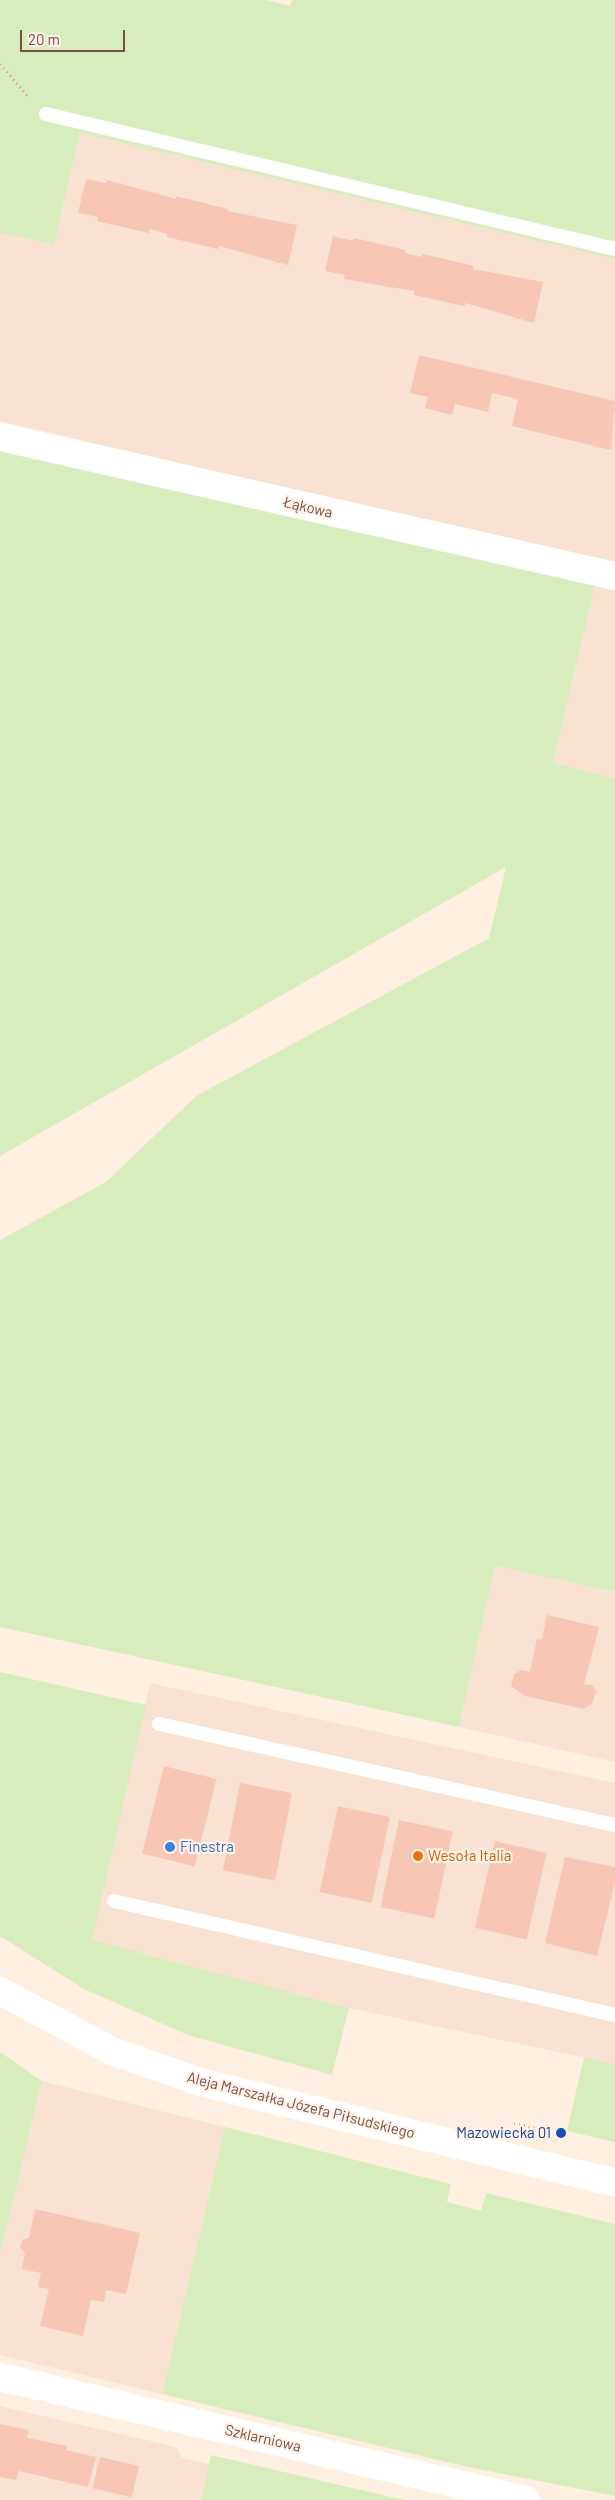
<!DOCTYPE html>
<meta charset="utf-8">
<style>
body{margin:0}
#map{position:relative;width:615px;height:2500px;overflow:hidden;background:#ffefe0;font-family:Barlow,sans-serif}
div>[style]{position:absolute}
.residential>*{inset:0;background:#f9e2d1}
.green>*{inset:0;background:#d8edbd}
.building>*{inset:0;background:#f7c6b5;transform-origin:0 0}
.path>*{height:3px;margin-top:-1.5px;transform-origin:0;background:repeating-linear-gradient(90deg,#dca998 0 1px,transparent 0 5px)}
.lane>*{height:14px;margin:-7px;padding:0 7px;transform-origin:7px;border-radius:7px;background:#fff}
.street>*{height:28px;margin:-14px;padding:0 14px;transform-origin:14px;border-radius:14px;background:#fff}
.secondary>*{height:28px;margin:-14px;padding:0 14px;transform-origin:14px;border-radius:14px;background:#fff}
.dots>*{width:14px;height:14px;translate:-50% -50%;box-sizing:border-box;border:2px solid #fff3e9;border-radius:50%}
span{translate:-50% -50%;white-space:nowrap;text-align:center;line-height:1.15;-webkit-text-stroke:4.5px #fff3e9;paint-order:stroke}
.street-label{font-size:15px;color:#785045}
.shop-label{font-size:15px;color:#366cbe}
.left{translate:0 -50%;text-align:left}
.food-label{font-size:15px;color:#c56008}
.transit-label{font-size:15px;color:#164399}
.right{translate:-100% -50%;text-align:right}
.scale{position:absolute;left:20px;top:30px;width:105px;height:22px;box-sizing:border-box;border:2px solid #785045;border-top:0;padding-left:6px;font-size:15px;line-height:18px;white-space:nowrap;color:#785045;-webkit-text-stroke:4px #fff3e9;paint-order:stroke}
</style>
<div id="map">
<div class="residential">
<i style="clip-path:polygon(80px 133px,615px 259px,615px 565px,0 421px,0 233px,54px 245px)"></i>
<i style="clip-path:polygon(596px 582px,615px 586px,615px 779px,553px 762px)"></i>
<i style="clip-path:polygon(495px 1566px,615px 1592px,615px 1762px,459px 1727px)"></i>
<i style="clip-path:polygon(150px 1683px,615px 1783px,615px 2064px,349px 2008px,91px 1940px)"></i>
<i style="clip-path:polygon(42px 2081px,225px 2127px,162px 2394px,0 2355px,0 2254px)"></i>
<i style="clip-path:polygon(0 2406px,176px 2447px,182px 2458px,209px 2464px,201px 2500px,0 2500px)"></i>
</div>
<div class="green">
<i style="clip-path:polygon(0 0,266px 0,290px 6px,292px 0,615px 0,615px 259px,80px 133px,54px 245px,0 233px)"></i>
<i style="clip-path:polygon(0 443px,596px 582px,553px 762px,615px 779px,615px 1592px,495px 1566px,459px 1727px,0 1627px,0 1240px,106px 1182px,196px 1096px,489px 938px,506px 867px,0 1156px)"></i>
<i style="clip-path:polygon(0 1672px,146px 1705px,92px 1940px,349px 2008px,332px 2075px,188px 2035px,84px 1989px,0 1936px)"></i>
<i style="clip-path:polygon(0 2052px,42px 2081px,0 2254px)"></i>
<i style="clip-path:polygon(584px 2057px,615px 2064px,615px 2142px,567px 2131px)"></i>
<i style="clip-path:polygon(225px 2127px,451px 2184px,447px 2202px,481px 2211px,486px 2193px,615px 2224px,615px 2496px,468px 2467px,162px 2394px)"></i>
<i style="clip-path:polygon(211px 2455px,391px 2497px,406px 2500px,201px 2500px)"></i>
</div>
<div class="building">
<i style="clip-path:polygon(86px 179px,106px 183px,107px 180px,176px 199px,176px 196px,228px 209px,227px 211px,297px 225px,288px 265px,219px 246px,218px 249px,167px 237px,167px 234px,150px 229px,149px 233px,97px 221px,98px 217px,78px 213px)"></i>
<i style="clip-path:polygon(333px 236px,353px 241px,354px 238px,405px 250px,405px 253px,422px 257px,423px 254px,474px 266px,473px 269px,543px 282px,534px 323px,465px 303px,464px 306px,414px 295px,414px 291px,344px 279px,345px 275px,325px 271px)"></i>
<i style="clip-path:polygon(419px 355px,615px 401px,611px 450px,512px 426px,518px 399px,492px 393px,488px 412px,455px 404px,452px 415px,425px 408px,428px 397px,410px 393px)"></i>
<i style="clip-path:polygon(547px 1615px,599px 1627px,584px 1684px,592px 1685px,596px 1692px,593px 1702px,584px 1709px,525px 1696px,511px 1686px,514px 1674px,521px 1670px,530px 1672px,537px 1639px,542px 1640px)"></i>
<i style="left:164px;top:1766px;width:54px;height:90px;rotate:14deg"></i>
<i style="left:240px;top:1783px;width:53px;height:89px;rotate:11deg"></i>
<i style="left:338px;top:1806px;width:53px;height:88px;rotate:12deg"></i>
<i style="left:399px;top:1820px;width:55px;height:89px;rotate:12deg"></i>
<i style="left:495px;top:1841px;width:53px;height:89px;rotate:13deg"></i>
<i style="clip-path:polygon(565px 1857px,615px 1867px,615px 1882px,597px 1956px,545px 1943px)"></i>
<i style="clip-path:polygon(35px 2209px,140px 2233px,126px 2294px,106px 2290px,104px 2302px,91px 2300px,83px 2336px,40px 2326px,49px 2289px,38px 2287px,41px 2273px,22px 2269px,25px 2253px,20px 2248px,22px 2240px,29px 2238px)"></i>
<i style="clip-path:polygon(0 2424px,29px 2430px,27px 2438px,67px 2446px,66px 2450px,96px 2457px,88px 2487px,19px 2471px,16px 2480px,0 2477px)"></i>
<i style="left:100px;top:2457px;width:40px;height:32px;rotate:13deg"></i>
</div>
<div class="path">
<i style="left:0;top:64px;width:44px;rotate:48.7deg"></i>
<i style="left:514px;top:2123px;width:26px;rotate:13deg"></i>
</div>
<div class="lane">
<i style="left:46px;top:114px;width:585px;rotate:13.35deg"></i>
<i style="left:159px;top:1724px;width:467px;rotate:12.5deg"></i>
<i style="left:114px;top:1901px;width:514px;rotate:12.82deg"></i>
</div>
<div class="street">
<i style="left:0;top:437px;width:631px;rotate:12.74deg"></i>
<i style="left:0;top:2377px;width:540px;rotate:13.16deg"></i>
</div>
<div class="secondary">
<i style="left:0;top:1991px;width:127px;rotate:28.2deg"></i>
<i style="left:112px;top:2051px;width:96px;rotate:19.4deg"></i>
<i style="left:203px;top:2083px;width:424px;rotate:13.6deg"></i>
</div>
<div class="dots">
<i style="left:170px;top:1847px;background:#3f7fe0"></i>
<i style="left:418px;top:1856px;background:#e8710a"></i>
<i style="left:561px;top:2133px;background:#1a4fb4"></i>
</div>
<div class="street-label">
<span style="left:308px;top:507px;rotate:13deg">Łąkowa</span>
<span style="left:301px;top:2105px;rotate:14deg">Aleja Marszałka Józefa Piłsudskiego</span>
<span style="left:263px;top:2438px;rotate:13deg">Szklarniowa</span>
</div>
<div class="shop-label">
<span class="left" style="left:180px;top:1847px">Finestra</span>
</div>
<div class="food-label">
<span class="left" style="left:428px;top:1856px">Wesoła Italia</span>
</div>
<div class="transit-label">
<span class="right" style="left:551px;top:2133px">Mazowiecka 01</span>
</div>
<div class="scale">20 m</div>
</div>
